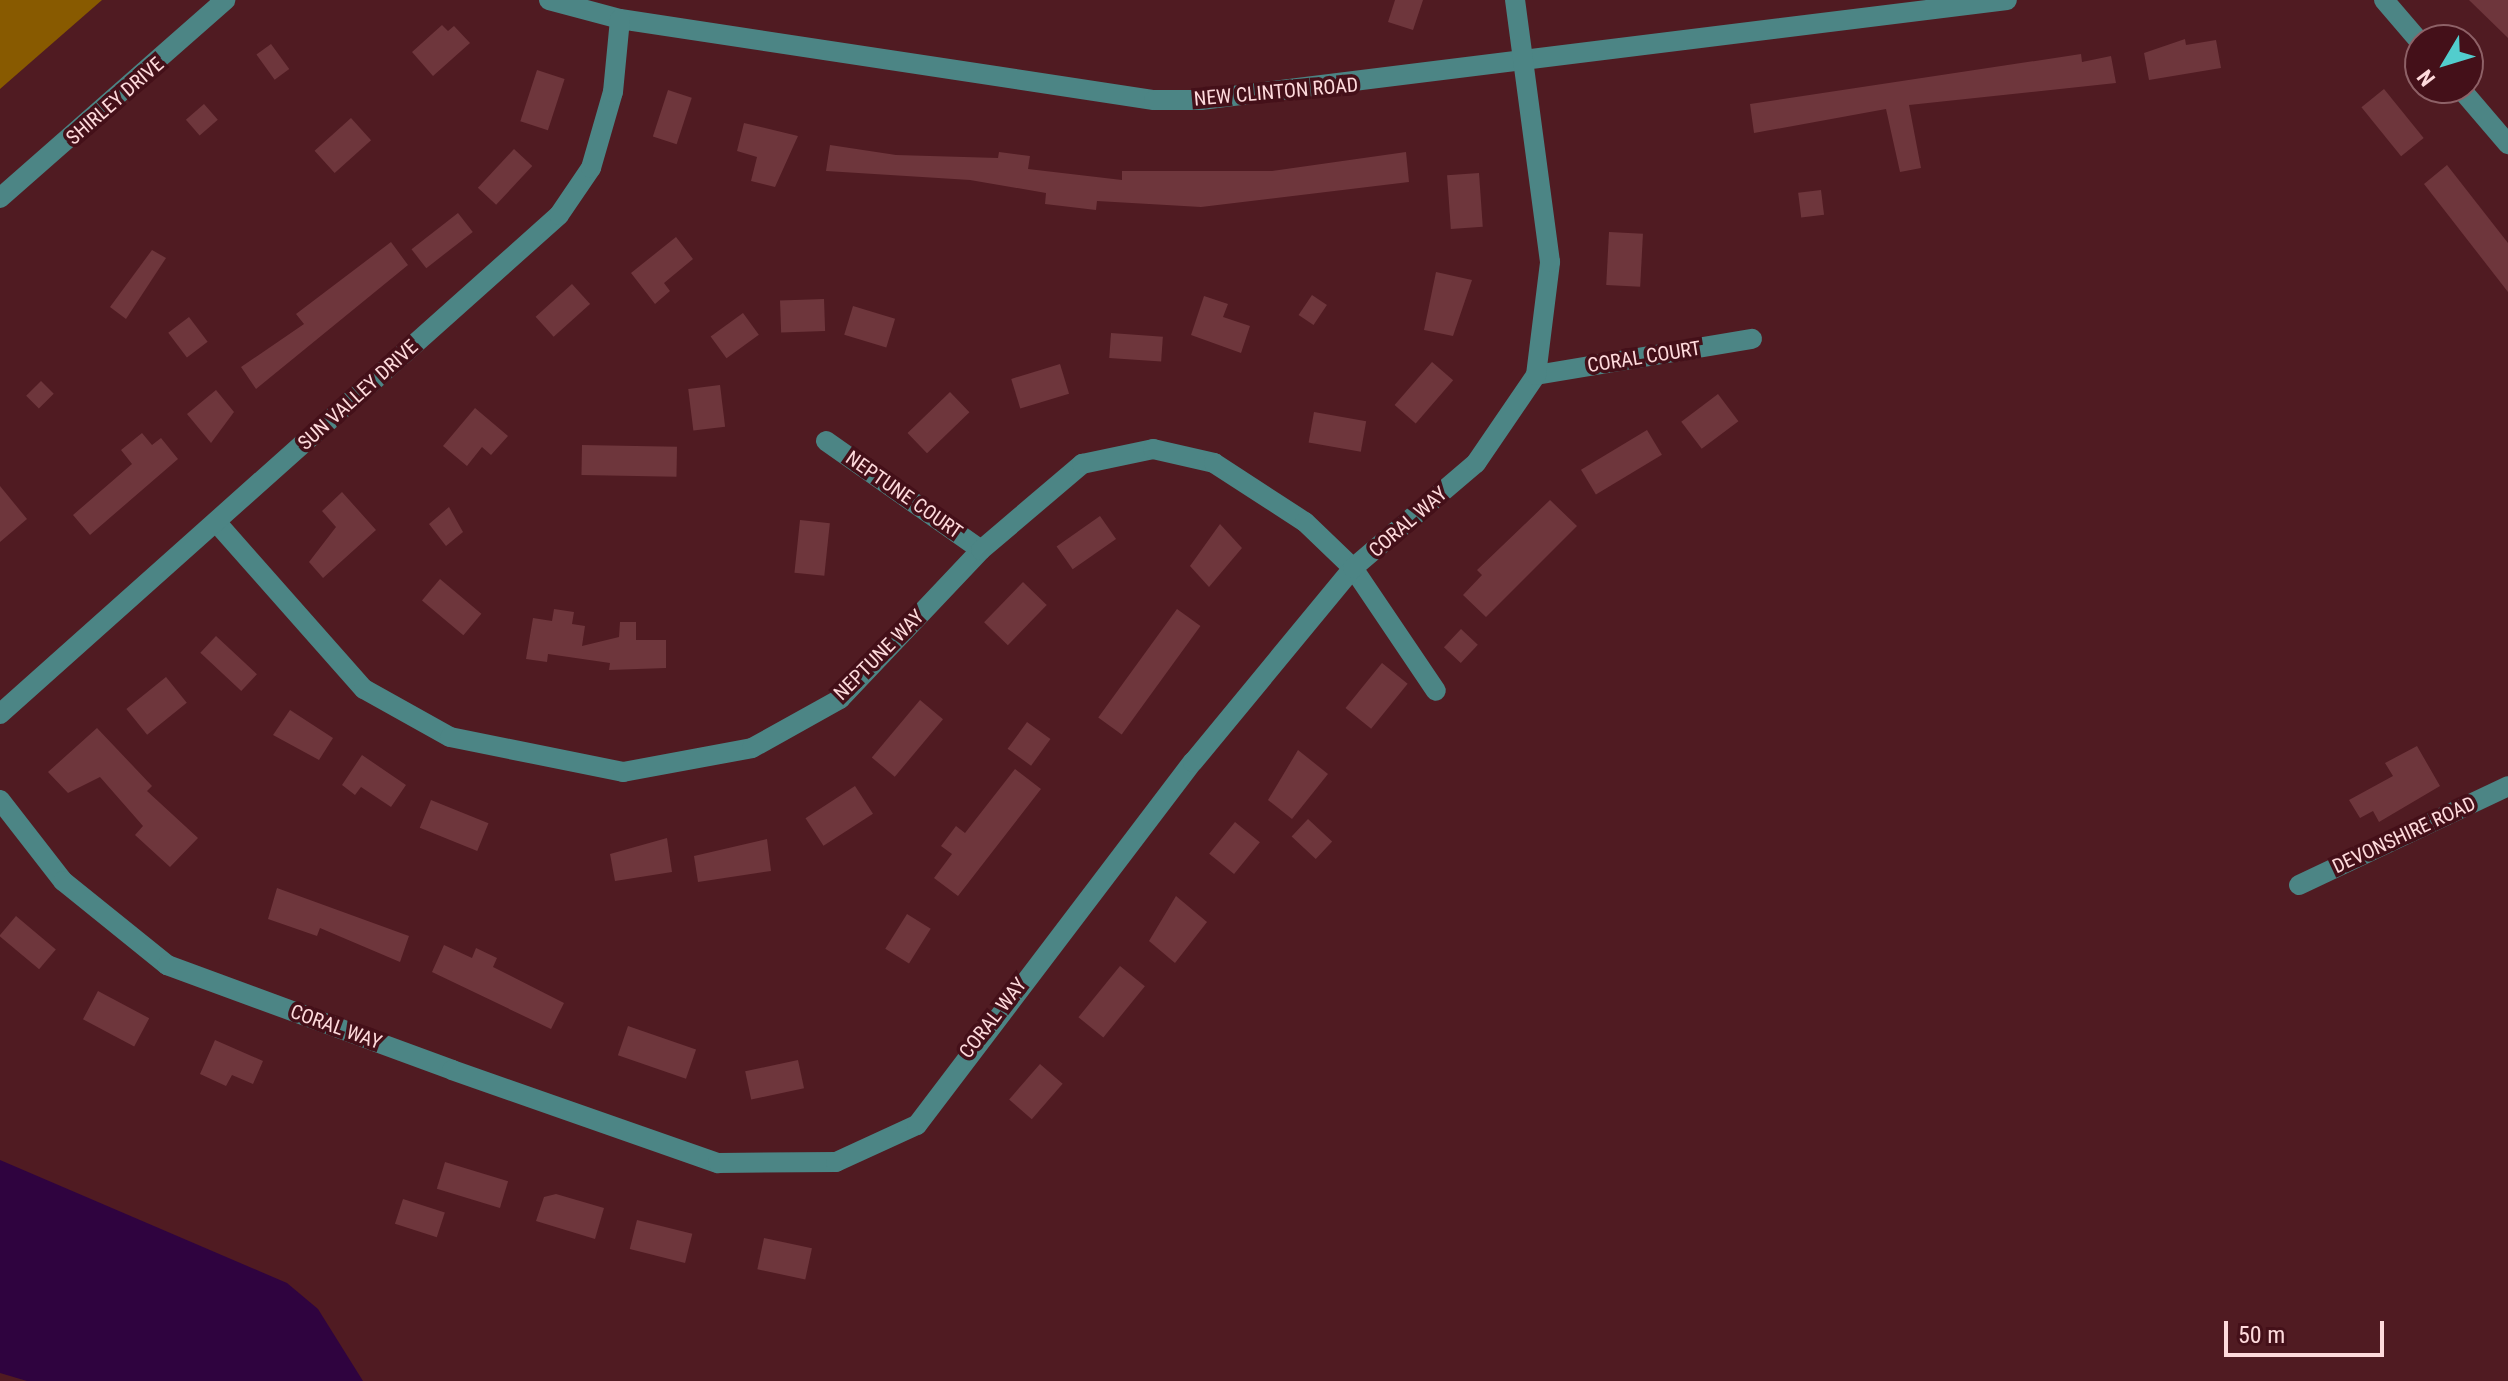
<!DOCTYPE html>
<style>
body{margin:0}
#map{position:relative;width:2508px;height:1381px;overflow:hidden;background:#501b22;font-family:"Roboto Condensed",sans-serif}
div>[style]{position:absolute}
.forest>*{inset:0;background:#885a00}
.water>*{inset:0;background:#2f033f}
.building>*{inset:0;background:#6e363c;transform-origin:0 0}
.minor>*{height:20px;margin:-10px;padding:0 10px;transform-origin:10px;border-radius:10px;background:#4c8585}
span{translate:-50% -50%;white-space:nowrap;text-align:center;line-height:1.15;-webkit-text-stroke:7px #441019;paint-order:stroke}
.street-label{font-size:20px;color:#fedadc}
.north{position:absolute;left:2404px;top:24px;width:80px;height:80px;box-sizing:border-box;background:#441019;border:2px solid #8e6167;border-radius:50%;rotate:232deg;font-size:22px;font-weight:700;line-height:32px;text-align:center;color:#fedadc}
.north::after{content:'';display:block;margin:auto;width:28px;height:36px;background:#52cdcd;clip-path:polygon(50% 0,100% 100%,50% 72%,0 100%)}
.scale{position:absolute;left:2224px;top:1321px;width:160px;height:36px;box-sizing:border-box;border:4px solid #fedadc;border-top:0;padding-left:10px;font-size:24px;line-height:28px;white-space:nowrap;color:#fedadc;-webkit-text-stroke:6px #441019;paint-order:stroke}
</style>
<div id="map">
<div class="forest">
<i style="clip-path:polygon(0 0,102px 0,0 89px)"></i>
</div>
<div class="water">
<i style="clip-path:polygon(0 1160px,287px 1283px,318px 1309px,363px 1381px,27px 1381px,0 1373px)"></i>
</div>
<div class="building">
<i style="clip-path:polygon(1395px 0,1423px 0,1413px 30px,1388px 22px)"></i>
<i style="clip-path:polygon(2469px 0,2508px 0,2508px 38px)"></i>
<i style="clip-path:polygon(442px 25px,448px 31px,454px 26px,470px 43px,433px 76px,412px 52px)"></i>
<i style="clip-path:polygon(2185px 39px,2186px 45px,2216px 40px,2221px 68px,2149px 80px,2144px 53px)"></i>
<i style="left:271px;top:44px;width:31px;height:18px;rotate:54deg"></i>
<i style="clip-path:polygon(2081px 54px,2082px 62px,2111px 56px,2116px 83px,1909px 105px,1921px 168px,1900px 172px,1886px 109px,1754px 133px,1750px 104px)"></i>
<i style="left:537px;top:70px;width:29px;height:54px;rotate:18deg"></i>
<i style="left:2384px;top:89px;width:63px;height:29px;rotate:51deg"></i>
<i style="left:668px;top:90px;width:25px;height:49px;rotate:18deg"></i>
<i style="left:204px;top:104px;width:21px;height:24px;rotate:49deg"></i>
<i style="left:351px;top:118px;width:30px;height:49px;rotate:48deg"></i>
<i style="clip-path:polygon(744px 123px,798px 136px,775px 187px,751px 181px,757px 157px,737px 151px)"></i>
<i style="clip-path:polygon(830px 145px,896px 155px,998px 158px,999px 152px,1030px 156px,1028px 169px,1122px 180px,1122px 171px,1272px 171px,1406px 152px,1409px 182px,1201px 207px,1097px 201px,1096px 210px,1045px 204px,1046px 193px,970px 180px,826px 171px)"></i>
<i style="left:514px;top:149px;width:25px;height:53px;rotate:43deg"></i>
<i style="clip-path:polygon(2447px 165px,2508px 243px,2508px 292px,2424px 184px)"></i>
<i style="left:1479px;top:173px;width:54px;height:32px;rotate:86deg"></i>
<i style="left:1821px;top:190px;width:25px;height:23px;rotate:83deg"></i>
<i style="left:458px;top:213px;width:24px;height:59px;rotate:52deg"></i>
<i style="left:1609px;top:232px;width:34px;height:53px;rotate:3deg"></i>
<i style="clip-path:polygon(676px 237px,693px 259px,664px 283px,670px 291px,655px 304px,631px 273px)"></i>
<i style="clip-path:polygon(391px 242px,408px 265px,256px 389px,241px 367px,304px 324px,296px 314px)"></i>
<i style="clip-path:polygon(152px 250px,166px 258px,126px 319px,110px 307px)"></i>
<i style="clip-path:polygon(1436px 272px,1472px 280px,1453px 336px,1424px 330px)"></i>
<i style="left:572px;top:284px;width:27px;height:49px;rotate:48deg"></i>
<i style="left:1312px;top:295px;width:18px;height:24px;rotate:34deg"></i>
<i style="clip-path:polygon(1204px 296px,1228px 304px,1223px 317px,1250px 326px,1241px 353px,1191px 335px)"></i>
<i style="left:824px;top:299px;width:32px;height:44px;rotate:88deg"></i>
<i style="left:853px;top:306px;width:44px;height:30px;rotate:17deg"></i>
<i style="left:743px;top:313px;width:27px;height:40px;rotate:54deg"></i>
<i style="left:189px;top:317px;width:31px;height:26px;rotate:53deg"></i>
<i style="left:1111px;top:333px;width:52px;height:25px;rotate:4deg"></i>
<i style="left:1432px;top:362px;width:28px;height:57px;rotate:41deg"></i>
<i style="left:1060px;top:364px;width:31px;height:51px;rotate:73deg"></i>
<i style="left:41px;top:381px;width:18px;height:21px;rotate:45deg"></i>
<i style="left:720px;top:385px;width:42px;height:32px;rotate:83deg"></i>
<i style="clip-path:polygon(216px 390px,234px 412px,211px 443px,187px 414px)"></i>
<i style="left:950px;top:392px;width:28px;height:59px;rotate:46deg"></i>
<i style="left:1718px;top:394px;width:34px;height:46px;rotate:53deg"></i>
<i style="clip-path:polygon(475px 408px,508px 436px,491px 455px,482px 447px,467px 466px,443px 446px)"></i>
<i style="left:1314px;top:412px;width:53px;height:31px;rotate:10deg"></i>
<i style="left:1647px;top:430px;width:29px;height:77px;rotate:59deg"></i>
<i style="clip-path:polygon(142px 433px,152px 445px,161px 438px,178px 459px,90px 535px,73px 515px,132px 464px,121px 450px)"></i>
<i style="left:582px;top:445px;width:95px;height:30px;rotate:1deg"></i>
<i style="clip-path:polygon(0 486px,27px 519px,0 542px)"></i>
<i style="clip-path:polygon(342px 492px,376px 530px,323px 578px,309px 562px,336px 527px,322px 511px)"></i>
<i style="clip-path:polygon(1550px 500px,1577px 526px,1486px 617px,1463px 595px,1482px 575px,1477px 570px)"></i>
<i style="clip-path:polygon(449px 507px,463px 532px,446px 546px,429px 524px)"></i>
<i style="left:1100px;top:516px;width:28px;height:53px;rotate:55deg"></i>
<i style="left:800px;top:520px;width:30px;height:53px;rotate:6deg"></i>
<i style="clip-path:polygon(1220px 524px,1242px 548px,1209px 587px,1190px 566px)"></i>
<i style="left:440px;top:579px;width:54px;height:28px;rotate:40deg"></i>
<i style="left:1023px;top:582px;width:33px;height:56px;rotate:44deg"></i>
<i style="clip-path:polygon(554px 609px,574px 612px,572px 624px,585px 626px,582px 646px,619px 637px,620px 622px,636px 622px,636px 640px,666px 640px,666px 668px,609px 670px,610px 663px,548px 654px,547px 662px,526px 659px,533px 618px,552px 621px)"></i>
<i style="left:1177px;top:609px;width:29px;height:134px;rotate:36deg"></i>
<i style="left:1461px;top:629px;width:23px;height:25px;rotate:43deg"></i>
<i style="left:216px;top:636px;width:56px;height:23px;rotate:43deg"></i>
<i style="left:1382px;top:663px;width:33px;height:58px;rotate:39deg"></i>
<i style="left:166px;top:677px;width:33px;height:51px;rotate:51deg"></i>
<i style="left:920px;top:700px;width:30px;height:75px;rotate:40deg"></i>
<i style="clip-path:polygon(290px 710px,333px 738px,319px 760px,273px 735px)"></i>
<i style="left:1027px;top:722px;width:29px;height:33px;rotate:36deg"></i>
<i style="clip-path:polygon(97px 728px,152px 786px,147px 791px,198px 838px,170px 867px,135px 835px,143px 826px,100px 777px,68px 793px,48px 772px)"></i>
<i style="clip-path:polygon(2417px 746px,2440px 786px,2379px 822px,2373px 811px,2360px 818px,2349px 800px,2393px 776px,2385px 763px)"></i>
<i style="clip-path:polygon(1298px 750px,1328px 774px,1292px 819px,1268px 800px)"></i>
<i style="clip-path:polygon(362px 755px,406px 785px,391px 807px,361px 787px,355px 795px,342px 785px)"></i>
<i style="clip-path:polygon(1015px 769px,1041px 789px,958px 896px,934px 878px,952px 854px,941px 846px,956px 826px,965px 833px)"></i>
<i style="left:855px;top:786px;width:33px;height:59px;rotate:57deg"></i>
<i style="left:431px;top:800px;width:62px;height:30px;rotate:22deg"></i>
<i style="left:1308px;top:819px;width:33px;height:24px;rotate:43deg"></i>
<i style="left:1235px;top:822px;width:32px;height:41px;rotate:39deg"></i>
<i style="clip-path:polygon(667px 838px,672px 872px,615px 881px,610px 854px)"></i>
<i style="clip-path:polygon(767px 839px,771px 871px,698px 882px,694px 856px)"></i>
<i style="clip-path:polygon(277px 888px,409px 936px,400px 962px,320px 928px,317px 936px,268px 919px)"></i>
<i style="clip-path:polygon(1176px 896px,1207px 922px,1175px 963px,1149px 941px)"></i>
<i style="left:907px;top:914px;width:28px;height:41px;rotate:32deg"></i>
<i style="left:16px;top:916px;width:52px;height:26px;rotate:40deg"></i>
<i style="clip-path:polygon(444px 945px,472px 958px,476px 948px,497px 958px,493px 967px,564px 1003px,551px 1029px,432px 972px)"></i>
<i style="left:1120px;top:966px;width:32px;height:66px;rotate:39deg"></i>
<i style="left:98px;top:991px;width:58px;height:32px;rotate:28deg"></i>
<i style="left:628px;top:1026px;width:72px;height:31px;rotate:19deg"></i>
<i style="clip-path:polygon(215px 1040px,263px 1061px,253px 1084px,232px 1075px,226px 1086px,200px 1074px)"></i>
<i style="left:798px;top:1060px;width:29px;height:54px;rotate:78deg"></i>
<i style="left:1040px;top:1064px;width:30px;height:47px;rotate:41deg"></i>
<i style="left:445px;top:1162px;width:66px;height:28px;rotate:17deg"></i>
<i style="clip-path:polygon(556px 1194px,604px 1208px,595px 1239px,536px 1221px,544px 1197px)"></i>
<i style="left:403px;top:1199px;width:44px;height:26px;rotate:18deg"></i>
<i style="left:637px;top:1220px;width:57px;height:30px;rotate:14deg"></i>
<i style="left:764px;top:1238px;width:49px;height:32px;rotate:12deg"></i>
</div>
<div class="minor">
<i style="left:549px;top:0;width:73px;rotate:15deg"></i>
<i style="left:620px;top:19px;width:540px;rotate:8.63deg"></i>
<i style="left:1154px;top:100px;width:47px"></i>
<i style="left:1201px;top:100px;width:812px;rotate:-7.07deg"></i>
<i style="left:2384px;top:0;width:55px;rotate:49.4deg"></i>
<i style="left:2460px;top:88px;width:74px;rotate:49.4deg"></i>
<i style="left:0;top:198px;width:300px;rotate:-41.3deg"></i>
<i style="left:1536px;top:375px;width:219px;rotate:-9.5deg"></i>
<i style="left:826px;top:441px;width:189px;rotate:35.1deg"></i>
<i style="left:217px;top:523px;width:222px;rotate:48.5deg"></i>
<i style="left:364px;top:689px;width:98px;rotate:29.2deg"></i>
<i style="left:450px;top:737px;width:177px;rotate:11.4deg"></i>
<i style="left:623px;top:772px;width:131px;rotate:-10.5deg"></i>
<i style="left:752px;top:748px;width:101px;rotate:-29.1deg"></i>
<i style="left:840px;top:699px;width:205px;rotate:-46.6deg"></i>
<i style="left:981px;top:550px;width:133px;rotate:-40.4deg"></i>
<i style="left:1082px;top:464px;width:73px;rotate:-11.9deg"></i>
<i style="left:1153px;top:449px;width:63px;rotate:12.9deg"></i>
<i style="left:1214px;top:463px;width:108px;rotate:33deg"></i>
<i style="left:1305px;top:522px;width:66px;rotate:43.8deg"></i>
<i style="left:1353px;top:568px;width:148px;rotate:56deg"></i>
<i style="left:0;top:714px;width:749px;rotate:-41.75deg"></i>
<i style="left:559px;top:215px;width:57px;rotate:-55.8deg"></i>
<i style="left:591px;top:168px;width:79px;rotate:-73.9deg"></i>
<i style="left:613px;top:92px;width:73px;rotate:-84.5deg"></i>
<i style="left:0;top:800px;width:103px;rotate:52.1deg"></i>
<i style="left:63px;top:881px;width:134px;rotate:38.9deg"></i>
<i style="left:167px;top:965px;width:304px;rotate:20.2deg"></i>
<i style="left:452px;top:1070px;width:282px;rotate:19.3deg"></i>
<i style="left:718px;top:1163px;width:118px;rotate:-0.5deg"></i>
<i style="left:836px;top:1162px;width:89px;rotate:-24.6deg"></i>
<i style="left:917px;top:1125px;width:456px;rotate:-52.8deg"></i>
<i style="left:1193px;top:762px;width:251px;rotate:-50.5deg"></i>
<i style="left:1353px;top:568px;width:162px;rotate:-40.5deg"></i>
<i style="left:1476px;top:463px;width:107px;rotate:-55.7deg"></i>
<i style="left:1536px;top:375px;width:114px;rotate:-82.9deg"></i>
<i style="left:1550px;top:262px;width:264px;rotate:-97.6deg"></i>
<i style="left:2299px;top:885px;width:231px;rotate:-25.3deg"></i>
</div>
<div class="street-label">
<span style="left:1276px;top:92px;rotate:-5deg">NEW CLINTON ROAD</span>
<span style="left:115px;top:101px;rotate:-41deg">SHIRLEY DRIVE</span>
<span style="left:1644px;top:357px;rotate:-9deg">CORAL COURT</span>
<span style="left:358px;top:395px;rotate:-42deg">SUN VALLEY DRIVE</span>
<span style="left:904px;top:495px;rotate:35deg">NEPTUNE COURT</span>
<span style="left:1408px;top:522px;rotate:-41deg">CORAL WAY</span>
<span style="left:879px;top:655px;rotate:-45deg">NEPTUNE WAY</span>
<span style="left:2404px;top:835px;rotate:-25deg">DEVONSHIRE ROAD</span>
<span style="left:993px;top:1018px;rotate:-52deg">CORAL WAY</span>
<span style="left:336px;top:1027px;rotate:20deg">CORAL WAY</span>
</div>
<div class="north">N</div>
<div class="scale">50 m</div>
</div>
